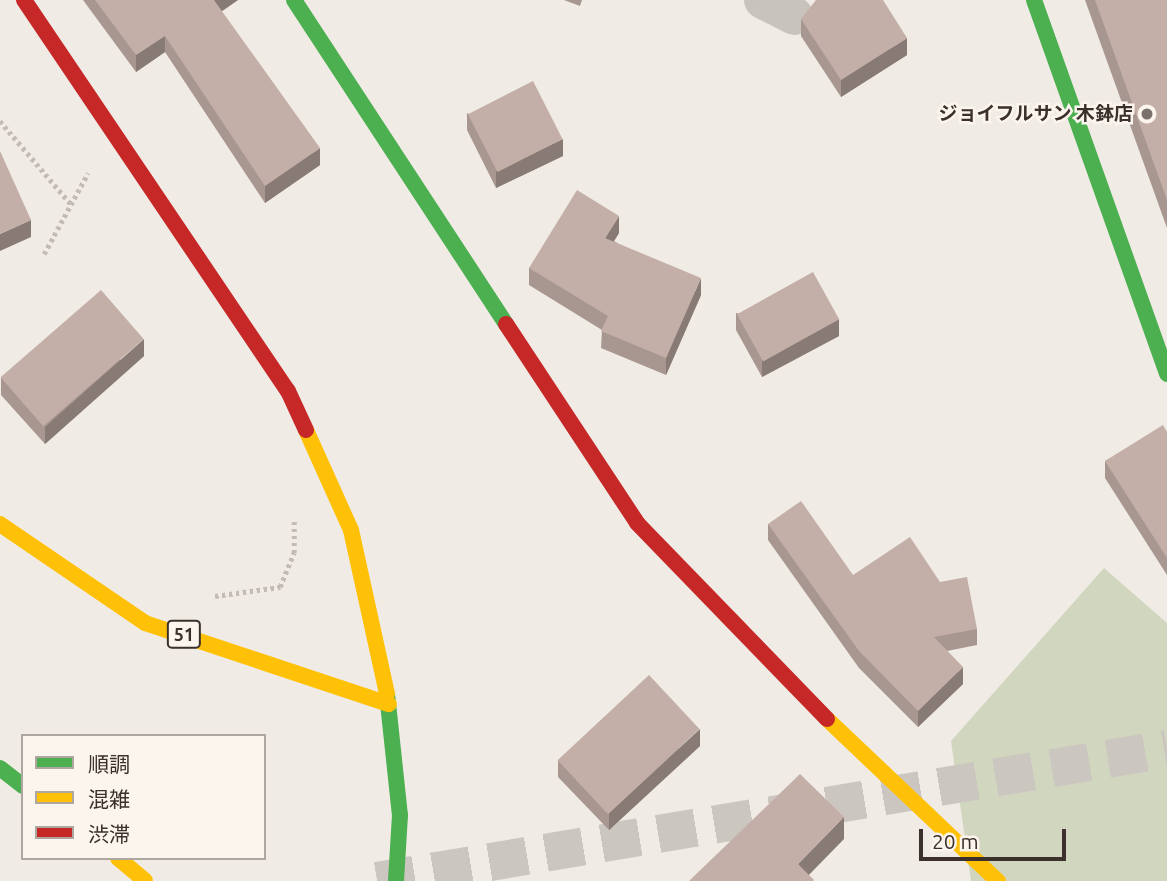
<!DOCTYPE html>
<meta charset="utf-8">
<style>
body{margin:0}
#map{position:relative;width:1167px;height:881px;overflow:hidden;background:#f0ebe5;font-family:Ubuntu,"Noto Sans JP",sans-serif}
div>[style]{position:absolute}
.green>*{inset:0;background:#d1d6bf}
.secondary-tunnel>*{height:38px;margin-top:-19px;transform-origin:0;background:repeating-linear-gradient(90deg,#ccc6c0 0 38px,transparent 0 57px)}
.path>*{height:4.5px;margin-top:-2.25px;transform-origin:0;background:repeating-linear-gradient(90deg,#c2bbb6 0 3.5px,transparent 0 7px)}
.street>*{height:38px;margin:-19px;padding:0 19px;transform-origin:19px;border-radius:19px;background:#c9c3be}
.fast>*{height:16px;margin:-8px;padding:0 8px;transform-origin:8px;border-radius:8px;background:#4caf50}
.slow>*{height:16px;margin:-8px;padding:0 8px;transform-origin:8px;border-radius:8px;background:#ffc107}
.jam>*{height:16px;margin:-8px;padding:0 8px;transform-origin:8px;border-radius:8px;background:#c62828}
.wall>*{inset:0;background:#a89690}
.shaded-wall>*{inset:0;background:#887a75}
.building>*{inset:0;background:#c3afa7;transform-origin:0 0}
.dots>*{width:19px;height:19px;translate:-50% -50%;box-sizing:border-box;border:4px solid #fbf5ee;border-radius:50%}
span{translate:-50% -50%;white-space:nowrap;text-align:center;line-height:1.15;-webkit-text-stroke:5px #fbf5ee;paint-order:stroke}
.shield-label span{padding:2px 5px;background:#fbf5ee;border:2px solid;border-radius:5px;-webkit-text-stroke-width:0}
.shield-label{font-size:18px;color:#3b302b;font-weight:700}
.poi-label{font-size:19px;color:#3b302b;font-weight:700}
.right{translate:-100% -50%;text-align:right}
.legend{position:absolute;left:21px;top:734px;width:245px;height:126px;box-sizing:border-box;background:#fbf5ee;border:2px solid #aea6a0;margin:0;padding:9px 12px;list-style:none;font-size:21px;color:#3b302b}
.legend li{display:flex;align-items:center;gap:14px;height:35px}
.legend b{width:35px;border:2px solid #aea6a0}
.scale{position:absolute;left:919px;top:829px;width:147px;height:32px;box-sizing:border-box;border:4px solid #3b302b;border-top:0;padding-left:9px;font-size:21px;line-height:24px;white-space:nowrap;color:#3b302b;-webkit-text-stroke:5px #fbf5ee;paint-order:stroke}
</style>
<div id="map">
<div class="green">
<i style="clip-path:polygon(1104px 568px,1167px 623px,1167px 881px,971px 881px,951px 741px)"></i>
</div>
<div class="secondary-tunnel">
<i style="left:377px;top:881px;width:801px;rotate:-9.49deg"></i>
</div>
<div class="path">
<i style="left:0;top:121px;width:109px;rotate:49.5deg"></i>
<i style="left:44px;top:254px;width:92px;rotate:-61.5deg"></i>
<i style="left:215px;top:596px;width:66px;rotate:-7.9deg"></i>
<i style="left:280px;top:587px;width:37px;rotate:-68deg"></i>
<i style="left:294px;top:553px;width:33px;rotate:-90deg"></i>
</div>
<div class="street">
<i style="left:763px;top:0;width:35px;rotate:27deg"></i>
</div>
<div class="fast">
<i style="left:294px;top:0;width:387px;rotate:56.8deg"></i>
<i style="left:1034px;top:0;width:397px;rotate:70.4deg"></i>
<i style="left:387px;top:694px;width:122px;rotate:83.9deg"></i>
<i style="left:400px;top:815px;width:66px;rotate:93.5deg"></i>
<i style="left:0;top:768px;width:29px;rotate:38deg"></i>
</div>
<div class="slow">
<i style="left:306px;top:430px;width:110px;rotate:65.8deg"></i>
<i style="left:351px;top:530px;width:168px;rotate:77.6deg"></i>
<i style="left:0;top:524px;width:176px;rotate:34.3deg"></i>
<i style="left:145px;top:623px;width:257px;rotate:18.4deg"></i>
<i style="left:827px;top:719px;width:236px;rotate:43.5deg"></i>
<i style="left:118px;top:858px;width:35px;rotate:40deg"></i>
</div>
<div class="jam">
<i style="left:24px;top:0;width:472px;rotate:56deg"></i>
<i style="left:288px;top:391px;width:43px;rotate:65.2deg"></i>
<i style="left:506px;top:324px;width:238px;rotate:56.6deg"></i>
<i style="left:637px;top:523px;width:273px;rotate:45.9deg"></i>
</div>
<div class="wall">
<i style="clip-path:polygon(83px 0,238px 0,221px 12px,320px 165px,265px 203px,165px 52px,136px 72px)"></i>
<i style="clip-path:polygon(564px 0,582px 0,580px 6px)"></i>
<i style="clip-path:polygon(1085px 0,1167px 0,1167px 228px)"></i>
<i style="clip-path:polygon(801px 19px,907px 55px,841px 97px,801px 36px)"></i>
<i style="clip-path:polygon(467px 113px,563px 156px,496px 188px,467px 130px)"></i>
<i style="clip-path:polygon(619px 233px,614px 241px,701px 295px,666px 375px,601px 348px,602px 330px,529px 285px,529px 268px)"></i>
<i style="clip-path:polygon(736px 313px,839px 336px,762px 377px,736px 330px)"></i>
<i style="clip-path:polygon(144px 356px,45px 444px,1px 395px,1px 378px)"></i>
<i style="clip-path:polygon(1167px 432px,1167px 575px,1105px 478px,1105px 461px)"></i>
<i style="clip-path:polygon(768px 524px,853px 575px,940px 582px,977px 629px,977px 645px,947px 651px,963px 684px,918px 727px,859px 668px,768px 540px)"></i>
<i style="clip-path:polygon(700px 746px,609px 830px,558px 777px,558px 760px)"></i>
</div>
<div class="shaded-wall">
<i style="clip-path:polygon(214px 0,238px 0,213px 17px)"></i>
<i style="clip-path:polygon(165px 36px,165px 52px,136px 72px,136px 55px)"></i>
<i style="clip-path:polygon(907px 38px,907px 55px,841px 97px,841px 80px)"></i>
<i style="clip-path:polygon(563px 139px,563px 156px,496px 188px,496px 171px)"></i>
<i style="clip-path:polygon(320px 148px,320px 165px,265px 203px,265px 186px)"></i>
<i style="clip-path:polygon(619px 216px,619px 233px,605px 255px,605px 238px)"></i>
<i style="clip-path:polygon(31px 220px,31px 237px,0 251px,0 234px)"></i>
<i style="clip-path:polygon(701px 278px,701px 295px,666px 375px,666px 358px)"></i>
<i style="clip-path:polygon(839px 319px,839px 336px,762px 377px,762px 360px)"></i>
<i style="clip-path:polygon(144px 339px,144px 356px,45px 444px,45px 427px)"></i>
<i style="clip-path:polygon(963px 667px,963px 684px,918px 727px,918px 711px)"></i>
<i style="clip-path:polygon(700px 729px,700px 746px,609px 830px,609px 813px)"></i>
<i style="clip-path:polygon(844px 817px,844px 839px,803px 881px,798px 864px)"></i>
</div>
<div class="building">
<i style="clip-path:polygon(95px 0,214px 0,320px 148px,265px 186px,165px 36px,136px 55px)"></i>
<i style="clip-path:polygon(816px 0,883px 0,907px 38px,841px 80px,801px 19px)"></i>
<i style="clip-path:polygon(1095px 0,1167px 0,1167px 200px)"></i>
<i style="left:533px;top:81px;width:65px;height:73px;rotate:63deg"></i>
<i style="clip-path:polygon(0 151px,31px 220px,0 234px)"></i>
<i style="clip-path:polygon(577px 190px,619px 216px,605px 238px,701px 278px,666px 358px,601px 331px,608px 316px,529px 268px)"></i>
<i style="left:813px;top:272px;width:54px;height:87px;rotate:61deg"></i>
<i style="left:101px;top:290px;width:65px;height:133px;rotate:49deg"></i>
<i style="clip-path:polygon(1163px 425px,1167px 432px,1167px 558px,1105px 461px)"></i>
<i style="clip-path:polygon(801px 501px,853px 575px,910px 537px,940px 582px,967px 577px,977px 629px,934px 637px,963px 667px,918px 711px,859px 651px,768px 524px)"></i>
<i style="left:649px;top:675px;width:74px;height:125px;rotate:47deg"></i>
<i style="clip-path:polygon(800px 774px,844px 817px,798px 864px,814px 880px,813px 881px,689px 881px)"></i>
</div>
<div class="dots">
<i style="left:1147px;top:114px;background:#7a716c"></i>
</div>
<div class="shield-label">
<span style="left:184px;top:634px">51</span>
</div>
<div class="poi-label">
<span class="right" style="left:1133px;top:114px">ジョイフルサン 木鉢店</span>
</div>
<ul class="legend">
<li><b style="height:9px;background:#4caf50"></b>順調</li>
<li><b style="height:9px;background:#ffc107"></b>混雑</li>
<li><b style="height:9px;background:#c62828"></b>渋滞</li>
</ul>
<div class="scale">20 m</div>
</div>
